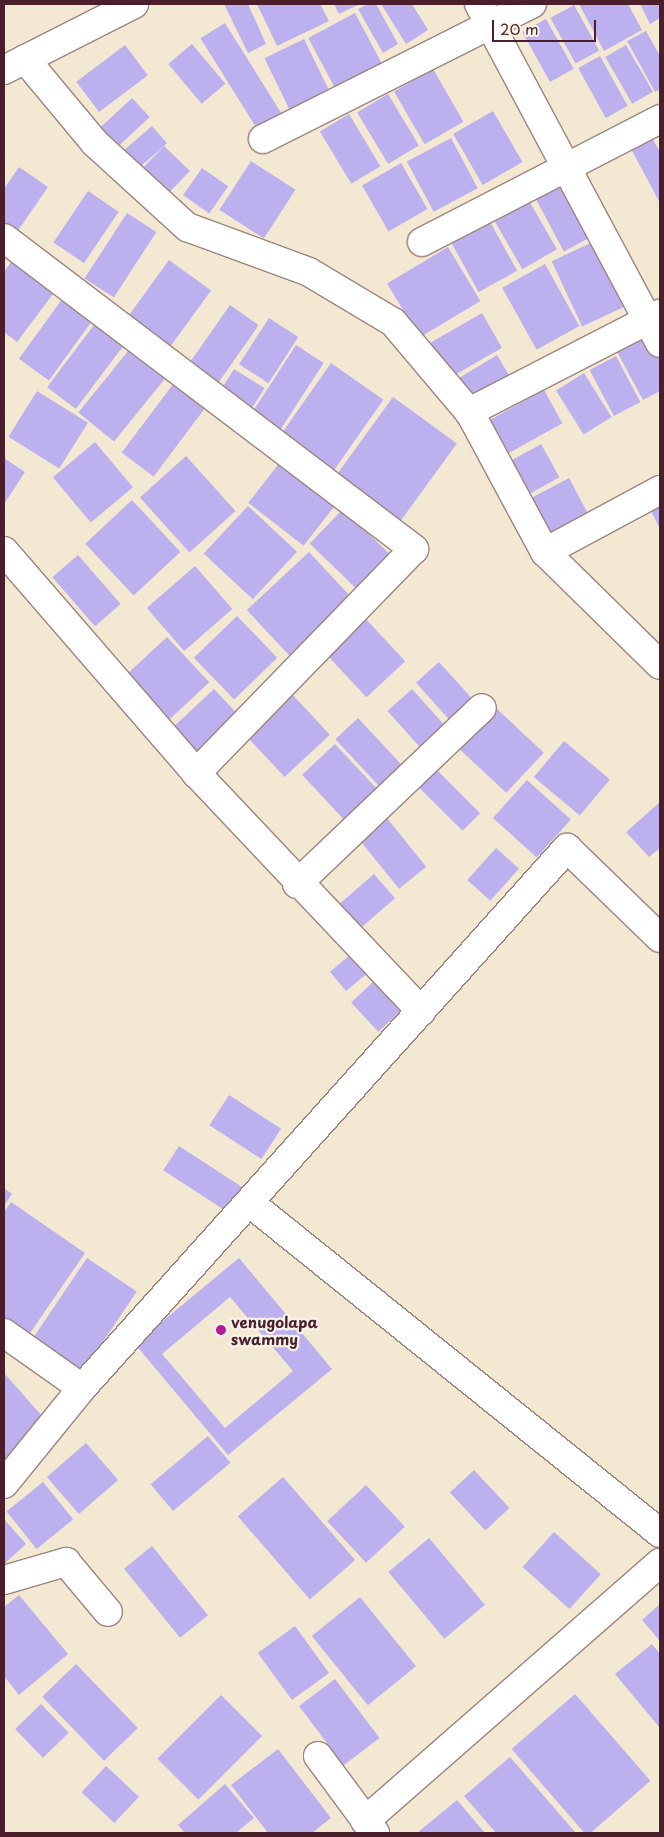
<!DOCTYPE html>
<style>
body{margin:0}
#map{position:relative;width:664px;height:1837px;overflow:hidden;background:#f3e9d3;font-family:"Playpen Sans",sans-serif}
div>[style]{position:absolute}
.building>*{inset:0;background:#bcb1ee;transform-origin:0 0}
.roads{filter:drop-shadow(1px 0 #9e847f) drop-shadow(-1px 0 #9e847f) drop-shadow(0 1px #9e847f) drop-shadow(0 -1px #9e847f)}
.minor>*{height:28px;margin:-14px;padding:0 14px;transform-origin:14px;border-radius:14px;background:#fff}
.secondary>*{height:28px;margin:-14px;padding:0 14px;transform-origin:14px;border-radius:14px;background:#fff}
.dots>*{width:14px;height:14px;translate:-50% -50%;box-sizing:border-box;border:2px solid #f7f3e8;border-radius:50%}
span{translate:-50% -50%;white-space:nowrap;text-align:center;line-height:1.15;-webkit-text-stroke:4.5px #f7f3e8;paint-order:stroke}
.poi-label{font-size:15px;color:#4a1f2b;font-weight:700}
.left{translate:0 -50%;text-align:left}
.frame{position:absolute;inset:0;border:5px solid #4a1f2b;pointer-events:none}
.scale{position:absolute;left:492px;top:20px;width:104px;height:22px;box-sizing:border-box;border:2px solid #4a1f2b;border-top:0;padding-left:6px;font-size:15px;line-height:18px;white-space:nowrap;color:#4a1f2b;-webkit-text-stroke:4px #f7f3e8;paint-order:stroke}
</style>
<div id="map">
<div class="building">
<i style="clip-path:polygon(224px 4px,248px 4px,266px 44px,248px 53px)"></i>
<i style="clip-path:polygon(257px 4px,320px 4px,329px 21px,277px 46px)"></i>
<i style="clip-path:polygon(334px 4px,360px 4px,339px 14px)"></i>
<i style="clip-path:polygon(368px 4px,376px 4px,398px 44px,383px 53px,358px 9px)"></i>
<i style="clip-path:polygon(381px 4px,412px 4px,428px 30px,406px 44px)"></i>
<i style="clip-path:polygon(579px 4px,628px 4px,642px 30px,604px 51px)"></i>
<i style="clip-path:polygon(640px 4px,660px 4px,660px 18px,650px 24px)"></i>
<i style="left:574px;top:5px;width:52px;height:27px;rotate:61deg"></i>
<i style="left:355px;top:13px;width:62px;height:53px;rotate:62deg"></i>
<i style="left:546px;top:19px;width:57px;height:27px;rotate:61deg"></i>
<i style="left:225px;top:23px;width:107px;height:29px;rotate:58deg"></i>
<i style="clip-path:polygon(646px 31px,660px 56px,660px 89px,655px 92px,627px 41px)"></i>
<i style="left:304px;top:39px;width:61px;height:44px;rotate:64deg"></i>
<i style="left:192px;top:44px;width:52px;height:31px;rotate:50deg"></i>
<i style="left:125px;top:45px;width:38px;height:61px;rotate:53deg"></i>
<i style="left:626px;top:45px;width:54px;height:24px;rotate:60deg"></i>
<i style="left:600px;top:56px;width:57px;height:25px;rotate:61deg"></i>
<i style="left:433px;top:69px;width:61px;height:45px;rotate:60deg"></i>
<i style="left:388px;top:94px;width:60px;height:36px;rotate:59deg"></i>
<i style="left:132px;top:98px;width:26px;height:47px;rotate:47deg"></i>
<i style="left:493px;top:111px;width:59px;height:46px;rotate:60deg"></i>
<i style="left:349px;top:114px;width:61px;height:34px;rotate:59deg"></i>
<i style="left:152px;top:126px;width:23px;height:44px;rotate:49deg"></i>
<i style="clip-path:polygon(651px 136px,660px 152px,660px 203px,630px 147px)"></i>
<i style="left:451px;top:138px;width:57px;height:50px;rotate:62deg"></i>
<i style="left:164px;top:146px;width:36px;height:34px;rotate:44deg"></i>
<i style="left:251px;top:161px;width:53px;height:58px;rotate:33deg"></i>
<i style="left:401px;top:163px;width:53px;height:45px;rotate:60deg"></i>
<i style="clip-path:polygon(19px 167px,48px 187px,15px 235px,4px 227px,4px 189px)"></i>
<i style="left:202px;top:168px;width:32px;height:33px;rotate:35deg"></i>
<i style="left:562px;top:180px;width:64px;height:32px;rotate:62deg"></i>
<i style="left:88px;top:191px;width:37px;height:62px;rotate:34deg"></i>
<i style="left:528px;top:199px;width:58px;height:40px;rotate:60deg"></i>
<i style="left:127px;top:213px;width:35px;height:78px;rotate:33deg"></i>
<i style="left:489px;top:220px;width:58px;height:44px;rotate:61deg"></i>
<i style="left:597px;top:240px;width:72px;height:50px;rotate:65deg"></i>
<i style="left:448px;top:247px;width:63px;height:71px;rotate:59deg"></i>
<i style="clip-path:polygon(17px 254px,59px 286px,17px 342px,4px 332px,4px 272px)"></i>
<i style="left:169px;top:260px;width:52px;height:83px;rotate:36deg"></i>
<i style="left:545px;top:264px;width:71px;height:49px;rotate:61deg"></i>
<i style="left:63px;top:298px;width:37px;height:75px;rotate:36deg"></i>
<i style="left:230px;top:305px;width:35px;height:82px;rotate:35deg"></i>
<i style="left:482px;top:313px;width:40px;height:59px;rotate:60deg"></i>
<i style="left:269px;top:318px;width:35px;height:55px;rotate:33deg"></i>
<i style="left:97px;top:321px;width:36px;height:83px;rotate:37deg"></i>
<i style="clip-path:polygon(650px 332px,660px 351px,660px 391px,643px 400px,616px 350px)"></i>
<i style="left:133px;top:345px;width:46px;height:87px;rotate:39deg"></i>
<i style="left:296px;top:345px;width:33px;height:91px;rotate:33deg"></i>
<i style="left:497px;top:355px;width:29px;height:45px;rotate:59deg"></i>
<i style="left:616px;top:356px;width:52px;height:30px;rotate:62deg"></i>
<i style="left:331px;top:363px;width:64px;height:94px;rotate:35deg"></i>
<i style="left:234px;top:369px;width:36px;height:35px;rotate:32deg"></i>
<i style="left:584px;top:373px;width:52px;height:33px;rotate:58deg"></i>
<i style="left:174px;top:383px;width:40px;height:87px;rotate:37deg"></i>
<i style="left:544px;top:390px;width:38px;height:68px;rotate:61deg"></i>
<i style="left:37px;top:391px;width:60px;height:54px;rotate:32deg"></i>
<i style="left:393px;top:397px;width:79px;height:104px;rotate:36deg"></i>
<i style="left:95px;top:442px;width:59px;height:55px;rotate:50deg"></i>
<i style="left:541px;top:444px;width:38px;height:35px;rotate:61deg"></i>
<i style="left:186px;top:456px;width:74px;height:62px;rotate:48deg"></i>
<i style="clip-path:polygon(4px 458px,25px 472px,4px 504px)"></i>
<i style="left:281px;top:461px;width:70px;height:53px;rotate:38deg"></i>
<i style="left:569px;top:478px;width:42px;height:46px;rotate:62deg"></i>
<i style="left:132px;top:500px;width:71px;height:64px;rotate:47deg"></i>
<i style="clip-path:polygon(660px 504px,660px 529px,650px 509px)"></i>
<i style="left:248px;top:506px;width:67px;height:65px;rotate:43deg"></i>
<i style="left:343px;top:509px;width:73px;height:48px;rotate:44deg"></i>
<i style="left:309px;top:552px;width:67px;height:85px;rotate:47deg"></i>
<i style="left:78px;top:555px;width:65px;height:34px;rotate:49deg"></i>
<i style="left:195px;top:566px;width:57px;height:64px;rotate:49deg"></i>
<i style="left:237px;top:616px;width:58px;height:60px;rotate:46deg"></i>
<i style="left:365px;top:618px;width:59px;height:53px;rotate:47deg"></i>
<i style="left:167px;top:637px;width:62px;height:57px;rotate:47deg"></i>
<i style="left:439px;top:662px;width:57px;height:31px;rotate:48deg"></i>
<i style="left:214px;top:689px;width:34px;height:55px;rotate:47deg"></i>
<i style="left:412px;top:689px;width:54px;height:33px;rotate:48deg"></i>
<i style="left:291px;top:693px;width:57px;height:62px;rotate:47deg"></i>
<i style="left:497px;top:709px;width:64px;height:55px;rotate:43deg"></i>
<i style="left:358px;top:718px;width:69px;height:31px;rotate:47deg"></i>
<i style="left:564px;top:741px;width:60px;height:47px;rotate:40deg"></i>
<i style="left:335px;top:744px;width:67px;height:45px;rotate:47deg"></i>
<i style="left:437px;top:770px;width:61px;height:25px;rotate:45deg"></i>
<i style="left:527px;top:780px;width:59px;height:51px;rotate:42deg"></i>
<i style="clip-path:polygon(660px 802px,660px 848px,649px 857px,626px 832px)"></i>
<i style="left:386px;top:817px;width:64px;height:35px;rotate:51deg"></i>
<i style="left:496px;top:848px;width:31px;height:43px;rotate:42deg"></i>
<i style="left:374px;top:874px;width:32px;height:50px;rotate:49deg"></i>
<i style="left:356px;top:950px;width:25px;height:34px;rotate:50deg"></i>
<i style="left:373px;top:982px;width:40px;height:30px;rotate:47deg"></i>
<i style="left:229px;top:1095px;width:62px;height:36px;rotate:33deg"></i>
<i style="left:179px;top:1146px;width:77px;height:29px;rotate:33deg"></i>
<i style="clip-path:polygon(4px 1188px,12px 1194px,4px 1206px)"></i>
<i style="clip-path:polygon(11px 1202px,85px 1253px,26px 1339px,4px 1324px,4px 1212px)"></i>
<i style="left:87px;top:1258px;width:60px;height:104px;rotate:34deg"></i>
<i style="clip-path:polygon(evenodd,239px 1258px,332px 1369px,228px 1455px,135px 1344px,239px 1258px,230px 1297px,293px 1371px,225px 1428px,162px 1354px,230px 1297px)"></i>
<i style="clip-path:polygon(4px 1373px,50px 1425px,4px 1466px)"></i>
<i style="left:208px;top:1436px;width:35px;height:75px;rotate:50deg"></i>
<i style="left:86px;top:1443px;width:49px;height:52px;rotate:49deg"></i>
<i style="left:474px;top:1470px;width:52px;height:33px;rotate:47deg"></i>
<i style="left:283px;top:1477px;width:110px;height:60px;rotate:49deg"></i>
<i style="left:43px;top:1482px;width:48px;height:47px;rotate:51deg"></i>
<i style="left:366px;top:1485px;width:57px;height:53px;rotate:47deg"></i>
<i style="clip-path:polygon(4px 1519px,26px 1544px,4px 1564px)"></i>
<i style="left:554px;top:1532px;width:63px;height:47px;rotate:42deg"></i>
<i style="left:429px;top:1538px;width:87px;height:53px;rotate:50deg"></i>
<i style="left:152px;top:1546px;width:89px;height:36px;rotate:51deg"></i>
<i style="clip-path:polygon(19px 1595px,68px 1654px,19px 1695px,4px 1676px,4px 1607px)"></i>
<i style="left:360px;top:1597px;width:89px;height:62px;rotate:51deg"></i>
<i style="clip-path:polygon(660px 1604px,660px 1641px,642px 1620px)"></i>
<i style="left:295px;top:1626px;width:58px;height:46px;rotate:54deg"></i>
<i style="clip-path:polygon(652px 1644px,660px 1654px,660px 1728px,615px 1674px)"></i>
<i style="left:76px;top:1664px;width:89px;height:47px;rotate:46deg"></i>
<i style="left:335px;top:1679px;width:74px;height:45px;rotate:53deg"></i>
<i style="left:575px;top:1694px;width:115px;height:84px;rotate:49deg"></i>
<i style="left:221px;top:1695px;width:58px;height:90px;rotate:45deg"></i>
<i style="left:41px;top:1704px;width:40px;height:36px;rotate:46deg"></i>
<i style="clip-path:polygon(278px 1749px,331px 1818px,312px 1833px,268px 1833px,231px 1785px)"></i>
<i style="clip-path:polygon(510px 1757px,576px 1833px,496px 1833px,464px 1796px)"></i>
<i style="left:106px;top:1766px;width:45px;height:36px;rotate:43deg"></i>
<i style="clip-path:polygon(225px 1784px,254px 1818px,236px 1833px,185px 1833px,178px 1825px)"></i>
<i style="clip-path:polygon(457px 1800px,485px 1833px,417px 1833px)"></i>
</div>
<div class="roads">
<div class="minor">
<i style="left:479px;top:4px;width:384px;rotate:61.9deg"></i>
<i style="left:25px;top:59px;width:109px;rotate:50.2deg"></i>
<i style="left:95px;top:143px;width:125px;rotate:42.4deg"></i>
<i style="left:187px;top:227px;width:130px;rotate:20.2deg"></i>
<i style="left:309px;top:272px;width:98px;rotate:30.8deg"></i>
<i style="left:393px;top:322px;width:119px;rotate:49.8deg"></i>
<i style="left:470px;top:413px;width:158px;rotate:61.7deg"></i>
<i style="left:545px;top:552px;width:161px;rotate:44.5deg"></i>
<i style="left:263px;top:139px;width:301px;rotate:-26.7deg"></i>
<i style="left:4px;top:238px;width:515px;rotate:37.18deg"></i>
<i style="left:414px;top:549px;width:313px;rotate:134.2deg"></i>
<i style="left:422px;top:242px;width:268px;rotate:-27.3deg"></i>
<i style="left:469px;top:412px;width:215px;rotate:-27.2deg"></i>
<i style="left:4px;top:551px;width:294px;rotate:49.1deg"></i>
<i style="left:196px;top:773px;width:328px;rotate:46.6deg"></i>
<i style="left:545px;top:552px;width:131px;rotate:-28.3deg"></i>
<i style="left:297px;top:884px;width:255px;rotate:-43.6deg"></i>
<i style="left:250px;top:1203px;width:526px;rotate:38.83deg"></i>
<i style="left:4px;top:1333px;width:95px;rotate:35.2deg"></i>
<i style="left:82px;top:1388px;width:726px;rotate:-48.07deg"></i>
<i style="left:567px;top:848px;width:129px;rotate:44.1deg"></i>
<i style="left:4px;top:1484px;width:124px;rotate:-50.9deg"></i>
<i style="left:4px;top:1580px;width:65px;rotate:-16.2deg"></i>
<i style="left:66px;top:1562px;width:65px;rotate:50deg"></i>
<i style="left:318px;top:1756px;width:96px;rotate:53.5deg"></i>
<i style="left:365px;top:1821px;width:392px;rotate:-41.2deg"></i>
</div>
<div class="secondary">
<i style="left:4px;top:70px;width:146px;rotate:-26.9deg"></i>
</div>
</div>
<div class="dots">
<i style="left:221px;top:1330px;background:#b5179e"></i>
</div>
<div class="poi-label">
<span class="left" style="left:231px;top:1330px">venugolapa<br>swammy</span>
</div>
<div class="frame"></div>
<div class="scale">20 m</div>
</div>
